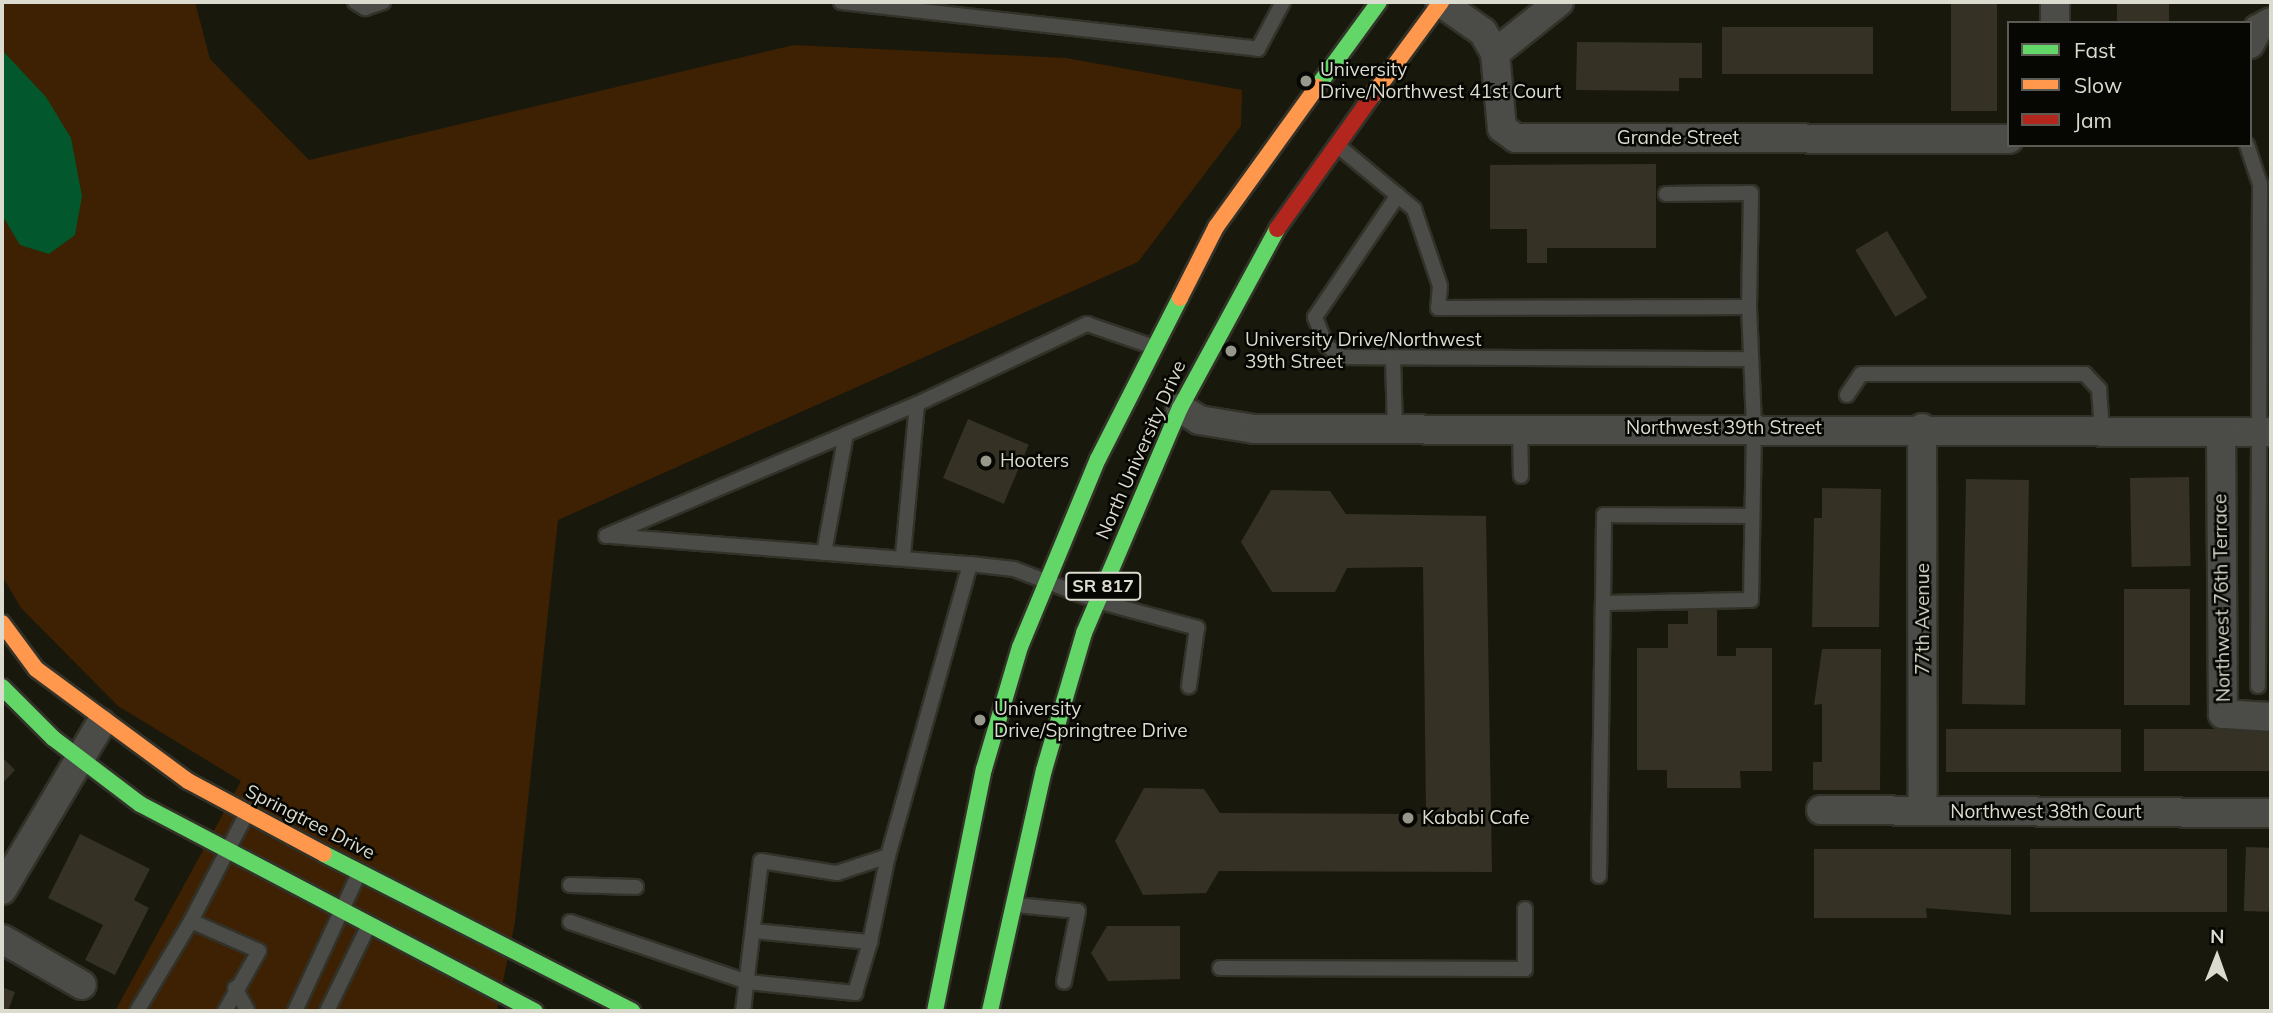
<!DOCTYPE html>
<style>
body{margin:0}
#map{position:relative;width:2273px;height:1013px;overflow:hidden;background:#18180d;font-family:Mulish,sans-serif}
div>[style]{position:absolute}
.green>*{inset:0;background:#3d2102}
.water>*{inset:0;background:#02572d}
.building>*{inset:0;background:#353124;transform-origin:0 0}
.roads{filter:drop-shadow(2px 0 #323229) drop-shadow(-2px 0 #323229) drop-shadow(0 2px #323229) drop-shadow(0 -2px #323229)}
.lane>*{height:14px;margin:-7px;padding:0 7px;transform-origin:7px;border-radius:7px;background:#4b4c48}
.street>*{height:28px;margin:-14px;padding:0 14px;transform-origin:14px;border-radius:14px;background:#4b4c48}
.fast>*{height:16px;margin:-8px;padding:0 8px;transform-origin:8px;border-radius:8px;background:#63d668}
.slow>*{height:16px;margin:-8px;padding:0 8px;transform-origin:8px;border-radius:8px;background:#ff974d}
.jam>*{height:16px;margin:-8px;padding:0 8px;transform-origin:8px;border-radius:8px;background:#b3261e}
.dots>*{width:19px;height:19px;translate:-50% -50%;box-sizing:border-box;border:4px solid #060602;border-radius:50%}
span{translate:-50% -50%;white-space:nowrap;text-align:center;line-height:1.15;-webkit-text-stroke:5px #060602;paint-order:stroke}
.shield-label span{padding:2px 5px;background:#060602;border:2px solid;border-radius:5px;-webkit-text-stroke-width:0}
.shield-label{font-size:18px;color:#dbdbcf;font-weight:700}
.poi-label{font-size:19px;color:#dbdbcf}
.left{translate:0 -50%;text-align:left}
.street-label{font-size:19px;color:#dbdbcf}
.frame{position:absolute;inset:0;border:4px solid #dbdbcf;pointer-events:none}
.legend{position:absolute;left:2007px;top:21px;width:245px;height:126px;box-sizing:border-box;background:#060602;border:2px solid #5b5b54;margin:0;padding:9px 12px;list-style:none;font-size:21px;color:#dbdbcf}
.legend li{display:flex;align-items:center;gap:14px;height:35px}
.legend b{width:35px;border:2px solid #5b5b54}
.north{position:absolute;left:2182px;top:922px;width:70px;height:70px;-webkit-text-stroke:5px #060602;paint-order:stroke;rotate:1deg;font-size:19px;font-weight:700;line-height:28px;text-align:center;color:#dbdbcf}
.north::after{content:'';display:block;margin:auto;width:24px;height:32px;background:#dbdbcf;clip-path:polygon(50% 0,100% 100%,50% 72%,0 100%)}
</style>
<div id="map">
<div class="green">
<i style="clip-path:polygon(2px 2px,195px 2px,210px 59px,309px 160px,794px 45px,1066px 58px,1242px 90px,1241px 126px,1138px 262px,558px 520px,515px 922px,497px 1011px,115px 1011px,241px 781px,118px 706px,21px 608px,2px 576px)"></i>
</div>
<div class="water">
<i style="clip-path:polygon(2px 50px,46px 97px,71px 138px,82px 196px,75px 235px,49px 254px,20px 245px,2px 215px)"></i>
</div>
<div class="building">
<i style="left:1951px;top:2px;width:46px;height:109px"></i>
<i style="left:2117px;top:2px;width:52px;height:21px"></i>
<i style="left:1873px;top:27px;width:47px;height:151px;rotate:90deg"></i>
<i style="clip-path:polygon(1577px 42px,1702px 43px,1702px 78px,1679px 78px,1679px 91px,1576px 90px)"></i>
<i style="clip-path:polygon(1656px 164px,1656px 248px,1547px 248px,1547px 263px,1527px 263px,1527px 229px,1490px 229px,1490px 165px)"></i>
<i style="left:1887px;top:231px;width:78px;height:37px;rotate:59deg"></i>
<i style="left:968px;top:419px;width:66px;height:64px;rotate:23deg"></i>
<i style="left:2189px;top:477px;width:89px;height:59px;rotate:89deg"></i>
<i style="left:1966px;top:479px;width:63px;height:225px;rotate:1deg"></i>
<i style="clip-path:polygon(1822px 488px,1881px 489px,1879px 627px,1812px 627px,1814px 518px,1822px 518px)"></i>
<i style="clip-path:polygon(1271px 490px,1330px 491px,1346px 514px,1486px 516px,1492px 872px,1219px 871px,1206px 893px,1143px 895px,1115px 841px,1144px 788px,1204px 789px,1220px 813px,1426px 814px,1423px 567px,1347px 568px,1335px 592px,1272px 592px,1241px 542px)"></i>
<i style="left:2124px;top:589px;width:66px;height:116px"></i>
<i style="clip-path:polygon(1688px 610px,1717px 610px,1717px 656px,1736px 656px,1736px 648px,1772px 648px,1772px 771px,1740px 771px,1741px 788px,1667px 788px,1667px 770px,1637px 770px,1637px 648px,1668px 648px,1668px 624px,1688px 624px)"></i>
<i style="clip-path:polygon(1822px 649px,1881px 649px,1880px 790px,1813px 790px,1813px 762px,1822px 762px,1822px 704px,1814px 705px)"></i>
<i style="left:1946px;top:729px;width:175px;height:43px"></i>
<i style="left:2144px;top:729px;width:127px;height:42px"></i>
<i style="clip-path:polygon(2px 757px,15px 770px,2px 784px)"></i>
<i style="clip-path:polygon(80px 834px,150px 869px,134px 900px,149px 908px,115px 975px,85px 960px,103px 925px,48px 898px)"></i>
<i style="left:2246px;top:847px;width:25px;height:64px;rotate:2deg"></i>
<i style="clip-path:polygon(1814px 849px,2011px 849px,2011px 915px,1926px 908px,1927px 918px,1814px 918px)"></i>
<i style="left:2030px;top:849px;width:197px;height:63px"></i>
<i style="clip-path:polygon(1107px 926px,1180px 926px,1180px 979px,1108px 981px,1091px 953px)"></i>
<i style="clip-path:polygon(2px 987px,15px 992px,8px 1011px,2px 1011px)"></i>
</div>
<div class="roads">
<div class="lane">
<i style="left:355px;top:2px;width:12px;rotate:31deg"></i>
<i style="left:365px;top:8px;width:19px;rotate:-18deg"></i>
<i style="left:841px;top:2px;width:420px;rotate:6.4deg"></i>
<i style="left:1258px;top:49px;width:53px;rotate:-62deg"></i>
<i style="left:2247px;top:145px;width:41px;rotate:71.6deg"></i>
<i style="left:2260px;top:184px;width:502px;rotate:90.23deg"></i>
<i style="left:1338px;top:146px;width:99px;rotate:39.7deg"></i>
<i style="left:1414px;top:209px;width:81px;rotate:71.3deg"></i>
<i style="left:1440px;top:286px;width:22px;rotate:95deg"></i>
<i style="left:1438px;top:308px;width:311px;rotate:-0.2deg"></i>
<i style="left:1749px;top:307px;width:121px;rotate:87.6deg"></i>
<i style="left:1754px;top:428px;width:172px;rotate:91deg"></i>
<i style="left:1751px;top:600px;width:148px;rotate:178.8deg"></i>
<i style="left:1603px;top:603px;width:88px;rotate:-89.3deg"></i>
<i style="left:1604px;top:515px;width:148px;rotate:0.4deg"></i>
<i style="left:1666px;top:194px;width:85px;rotate:-0.7deg"></i>
<i style="left:1751px;top:193px;width:114px;rotate:91deg"></i>
<i style="left:1398px;top:195px;width:148px;rotate:124.2deg"></i>
<i style="left:1315px;top:317px;width:30px;rotate:69deg"></i>
<i style="left:1326px;top:345px;width:20px;rotate:37deg"></i>
<i style="left:1342px;top:357px;width:409px;rotate:0.3deg"></i>
<i style="left:1393px;top:358px;width:71px;rotate:88.4deg"></i>
<i style="left:1847px;top:395px;width:25px;rotate:-56deg"></i>
<i style="left:1861px;top:374px;width:224px"></i>
<i style="left:2085px;top:374px;width:21px;rotate:47deg"></i>
<i style="left:2099px;top:389px;width:42px;rotate:85.9deg"></i>
<i style="left:917px;top:404px;width:188px;rotate:-25.2deg"></i>
<i style="left:1087px;top:324px;width:68px;rotate:19deg"></i>
<i style="left:1520px;top:429px;width:47px;rotate:88.8deg"></i>
<i style="left:846px;top:434px;width:77px;rotate:-22.9deg"></i>
<i style="left:917px;top:404px;width:153px;rotate:95.3deg"></i>
<i style="left:606px;top:536px;width:261px;rotate:-23deg"></i>
<i style="left:846px;top:434px;width:121px;rotate:100.5deg"></i>
<i style="left:611px;top:536px;width:360px;rotate:4.5deg"></i>
<i style="left:1599px;top:876px;width:273px;rotate:-89.2deg"></i>
<i style="left:570px;top:885px;width:66px;rotate:1.7deg"></i>
<i style="left:1016px;top:905px;width:62px;rotate:5.5deg"></i>
<i style="left:1078px;top:911px;width:72px;rotate:101.2deg"></i>
<i style="left:191px;top:921px;width:119px;rotate:-62.6deg"></i>
<i style="left:570px;top:922px;width:187px;rotate:18.7deg"></i>
<i style="left:747px;top:982px;width:109px;rotate:5.8deg"></i>
<i style="left:855px;top:993px;width:53px;rotate:-73.6deg"></i>
<i style="left:753px;top:931px;width:118px;rotate:5.4deg"></i>
<i style="left:870px;top:942px;width:88px;rotate:-78.2deg"></i>
<i style="left:1220px;top:968px;width:305px;rotate:0.2deg"></i>
<i style="left:1525px;top:969px;width:60px;rotate:-90deg"></i>
<i style="left:235px;top:988px;width:26px;rotate:61deg"></i>
<i style="left:137px;top:1011px;width:105px;rotate:-59deg"></i>
<i style="left:191px;top:921px;width:74px;rotate:23.8deg"></i>
<i style="left:259px;top:951px;width:69px;rotate:119.5deg"></i>
<i style="left:295px;top:1011px;width:152px;rotate:-65.1deg"></i>
<i style="left:327px;top:1011px;width:96px;rotate:-64deg"></i>
<i style="left:743px;top:1011px;width:151px;rotate:-83.2deg"></i>
<i style="left:761px;top:861px;width:77px;rotate:9deg"></i>
<i style="left:837px;top:873px;width:54px;rotate:-18.4deg"></i>
<i style="left:888px;top:856px;width:303px;rotate:-74.3deg"></i>
<i style="left:970px;top:564px;width:44px;rotate:6.5deg"></i>
<i style="left:1014px;top:569px;width:89px;rotate:21.1deg"></i>
<i style="left:1097px;top:601px;width:104px;rotate:15.1deg"></i>
<i style="left:1197px;top:628px;width:59px;rotate:97.9deg"></i>
</div>
<div class="street">
<i style="left:1440px;top:2px;width:52px;rotate:34.9deg"></i>
<i style="left:1483px;top:32px;width:24px;rotate:60deg"></i>
<i style="left:1495px;top:53px;width:75px;rotate:84.7deg"></i>
<i style="left:1502px;top:128px;width:17px;rotate:36deg"></i>
<i style="left:1516px;top:138px;width:493px;rotate:0.1deg"></i>
<i style="left:2055px;top:23px;width:21px;rotate:-90deg"></i>
<i style="left:2250px;top:44px;width:17px;rotate:-62deg"></i>
<i style="left:2258px;top:29px;width:15px;rotate:-28deg"></i>
<i style="left:1495px;top:53px;width:82px;rotate:-38.6deg"></i>
<i style="left:1180px;top:408px;width:22px;rotate:32deg"></i>
<i style="left:1199px;top:420px;width:56px;rotate:9.3deg"></i>
<i style="left:1254px;top:429px;width:1017px;rotate:0.17deg"></i>
<i style="left:1922px;top:428px;width:383px;rotate:89.9deg"></i>
<i style="left:2221px;top:432px;width:282px;rotate:89.6deg"></i>
<i style="left:2223px;top:714px;width:48px;rotate:3.6deg"></i>
<i style="left:1821px;top:810px;width:450px;rotate:0.4deg"></i>
<i style="left:2px;top:890px;width:194px;rotate:-59.3deg"></i>
<i style="left:2px;top:939px;width:92px;rotate:29.9deg"></i>
</div>
<div class="fast">
<i style="left:1317px;top:87px;width:105px;rotate:-53.9deg"></i>
<i style="left:2px;top:687px;width:72px;rotate:45deg"></i>
<i style="left:53px;top:738px;width:109px;rotate:37.2deg"></i>
<i style="left:140px;top:804px;width:446px;rotate:27.7deg"></i>
<i style="left:324px;top:854px;width:346px;rotate:27deg"></i>
<i style="left:935px;top:1011px;width:247px;rotate:-78.6deg"></i>
<i style="left:984px;top:769px;width:127px;rotate:-73.6deg"></i>
<i style="left:1020px;top:647px;width:204px;rotate:-67.5deg"></i>
<i style="left:1098px;top:459px;width:181px;rotate:-63deg"></i>
<i style="left:990px;top:1011px;width:247px;rotate:-77.4deg"></i>
<i style="left:1044px;top:770px;width:143px;rotate:-73.7deg"></i>
<i style="left:1084px;top:633px;width:245px;rotate:-66.9deg"></i>
<i style="left:1180px;top:408px;width:204px;rotate:-61.5deg"></i>
</div>
<div class="slow">
<i style="left:1372px;top:96px;width:117px;rotate:-53.7deg"></i>
<i style="left:1180px;top:298px;width:80px;rotate:-63.1deg"></i>
<i style="left:1216px;top:227px;width:173px;rotate:-54.2deg"></i>
<i style="left:2px;top:623px;width:57px;rotate:53.5deg"></i>
<i style="left:36px;top:669px;width:189px;rotate:36.4deg"></i>
<i style="left:188px;top:781px;width:154px;rotate:28.2deg"></i>
</div>
<div class="jam">
<i style="left:1277px;top:229px;width:163px;rotate:-54.5deg"></i>
</div>
</div>
<div class="dots">
<i style="left:1306px;top:81px;background:#97978b"></i>
<i style="left:1231px;top:351px;background:#97978b"></i>
<i style="left:986px;top:461px;background:#97978b"></i>
<i style="left:980px;top:720px;background:#97978b"></i>
<i style="left:1408px;top:818px;background:#97978b"></i>
</div>
<div class="shield-label">
<span style="left:1103px;top:586px">SR 817</span>
</div>
<div class="poi-label">
<span class="left" style="left:1320px;top:81px">University<br>Drive/Northwest 41st Court</span>
<span class="left" style="left:1245px;top:351px">University Drive/Northwest<br>39th Street</span>
<span class="left" style="left:1000px;top:461px">Hooters</span>
<span class="left" style="left:994px;top:720px">University<br>Drive/Springtree Drive</span>
<span class="left" style="left:1422px;top:818px">Kababi Cafe</span>
</div>
<div class="street-label">
<span style="left:1678px;top:138px">Grande Street</span>
<span style="left:1724px;top:428px">Northwest 39th Street</span>
<span style="left:1141px;top:450px;rotate:-66deg">North University Drive</span>
<span style="left:2222px;top:598px;rotate:-91deg">Northwest 76th Terrace</span>
<span style="left:1923px;top:619px;rotate:-90deg">77th Avenue</span>
<span style="left:2046px;top:812px">Northwest 38th Court</span>
<span style="left:310px;top:822px;rotate:27deg">Springtree Drive</span>
</div>
<div class="frame"></div>
<ul class="legend">
<li><b style="height:9px;background:#63d668"></b>Fast</li>
<li><b style="height:9px;background:#ff974d"></b>Slow</li>
<li><b style="height:9px;background:#b3261e"></b>Jam</li>
</ul>
<div class="north">N</div>
</div>
